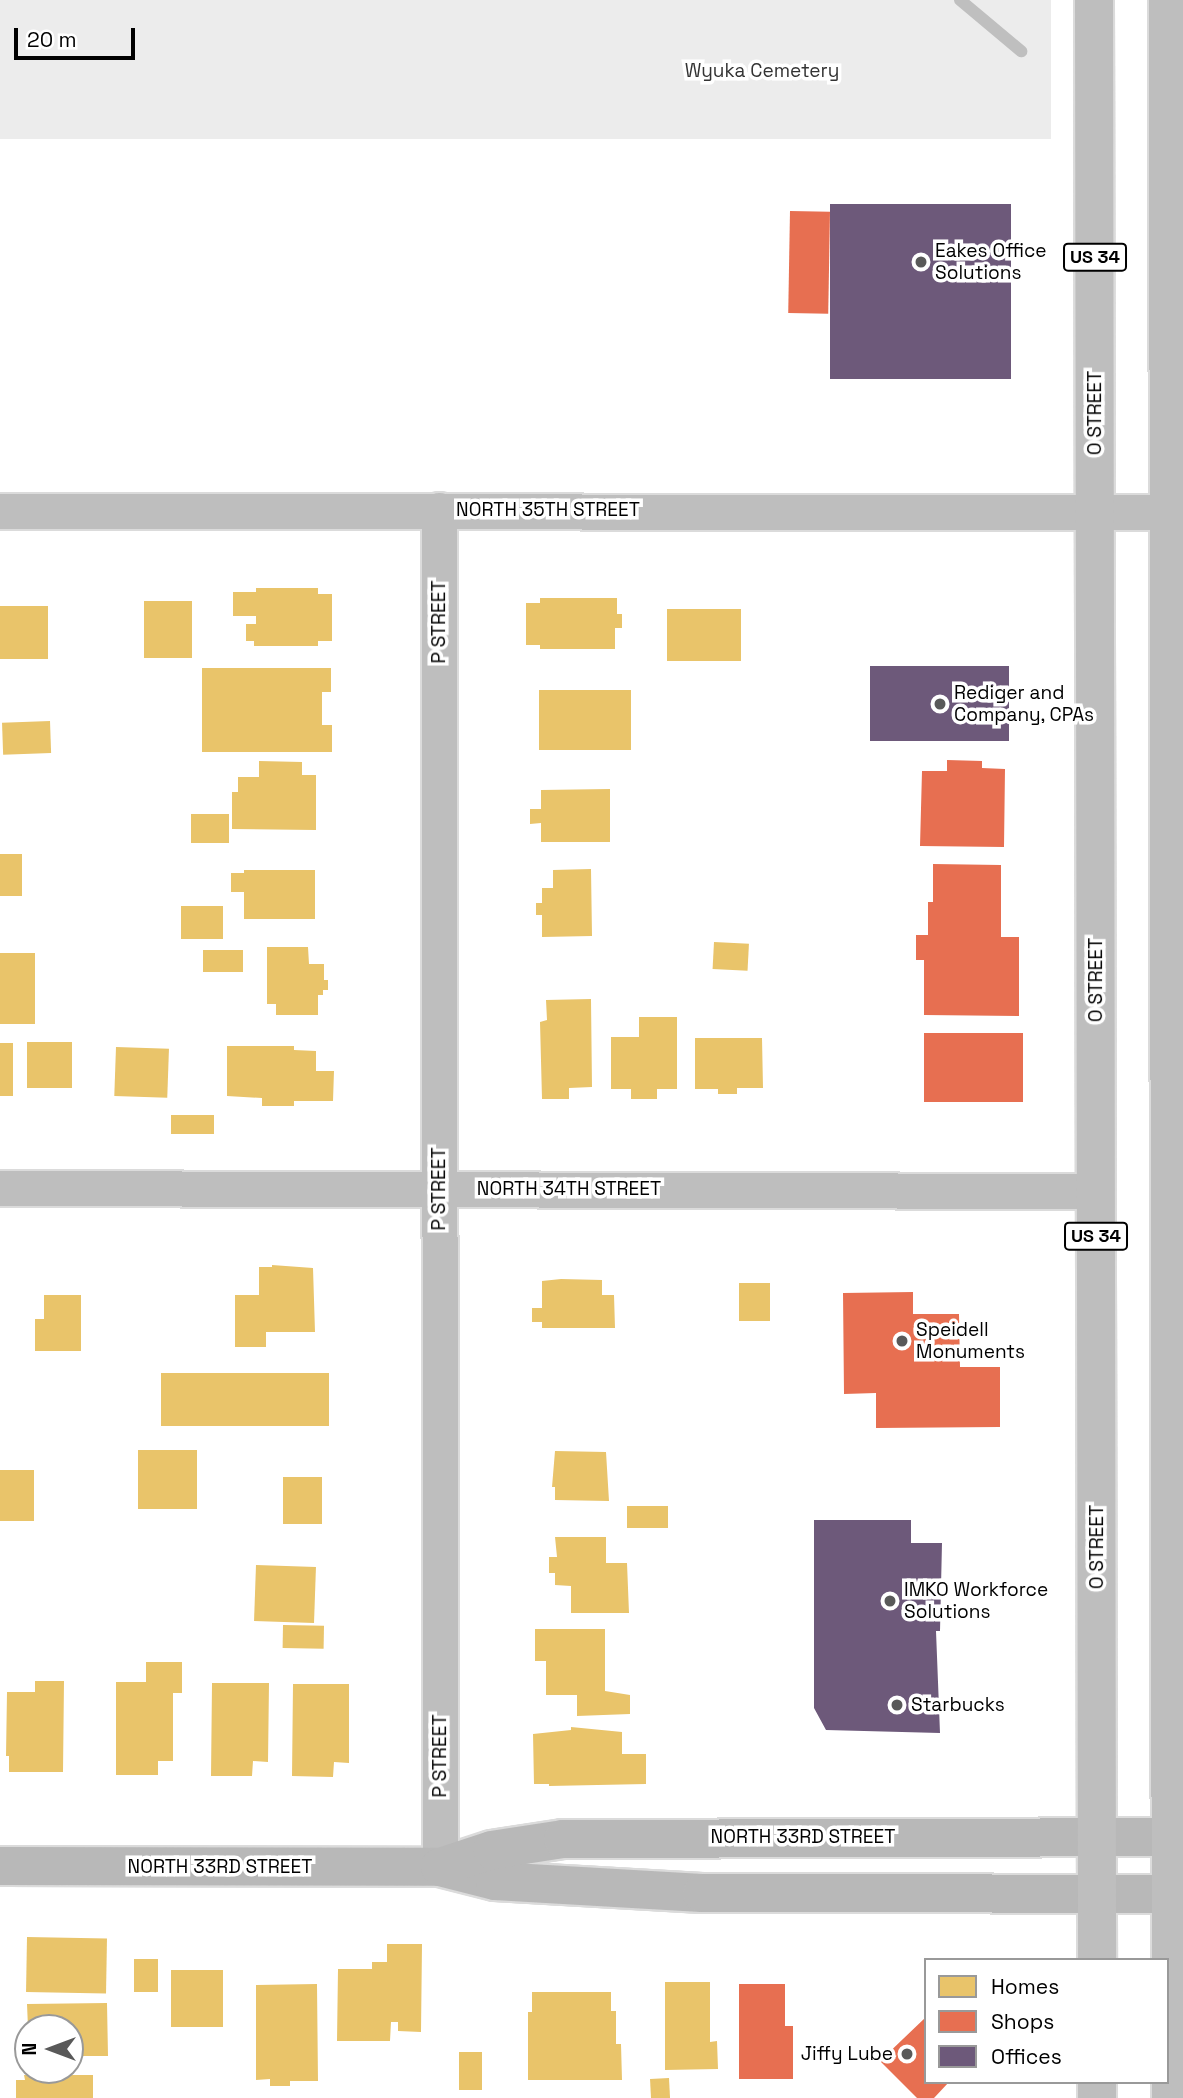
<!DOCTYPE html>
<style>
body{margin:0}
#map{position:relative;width:1183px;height:2098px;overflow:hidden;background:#fff;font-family:"Space Grotesk",sans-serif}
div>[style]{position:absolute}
.green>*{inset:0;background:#ececec;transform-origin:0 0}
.homes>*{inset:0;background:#e9c46a;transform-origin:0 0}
.shops>*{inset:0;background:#e76f51;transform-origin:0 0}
.offices>*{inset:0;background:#6d597a;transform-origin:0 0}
.stream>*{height:12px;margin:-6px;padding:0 6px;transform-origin:6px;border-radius:6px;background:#bfbfbf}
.roads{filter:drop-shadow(2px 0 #dbdbdb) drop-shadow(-2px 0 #dbdbdb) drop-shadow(0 2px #dbdbdb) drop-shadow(0 -2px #dbdbdb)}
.minor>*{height:35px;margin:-17.5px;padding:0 17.5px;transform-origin:17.5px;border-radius:17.5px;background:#bebebe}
.secondary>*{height:38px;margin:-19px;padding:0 19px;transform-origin:19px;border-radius:19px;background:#b8b8b8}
.primary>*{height:38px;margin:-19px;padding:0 19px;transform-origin:19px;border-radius:19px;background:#bebebe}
.dots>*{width:19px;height:19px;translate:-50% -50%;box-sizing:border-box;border:4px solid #fff;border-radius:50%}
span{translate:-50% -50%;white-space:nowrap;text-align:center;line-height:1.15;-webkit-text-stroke:7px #fff;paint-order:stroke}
.shield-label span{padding:2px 5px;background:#fff;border:2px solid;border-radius:5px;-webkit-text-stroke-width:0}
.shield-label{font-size:18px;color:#000;font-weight:700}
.park-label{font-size:19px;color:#333}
.poi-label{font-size:19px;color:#000}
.left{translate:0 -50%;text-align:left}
.right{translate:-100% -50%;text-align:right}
.street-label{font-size:19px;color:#000}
.legend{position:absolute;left:924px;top:1958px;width:245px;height:126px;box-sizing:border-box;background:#fff;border:2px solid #999;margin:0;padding:9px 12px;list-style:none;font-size:21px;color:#000}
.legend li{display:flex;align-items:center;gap:14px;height:35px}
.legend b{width:35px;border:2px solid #999}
.north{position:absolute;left:14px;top:2014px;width:70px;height:70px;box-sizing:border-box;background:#fff;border:2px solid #999;border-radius:50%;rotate:270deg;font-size:19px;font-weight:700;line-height:28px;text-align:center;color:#000}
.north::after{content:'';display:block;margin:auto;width:24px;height:32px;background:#595959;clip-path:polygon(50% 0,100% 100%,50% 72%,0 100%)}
.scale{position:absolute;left:14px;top:28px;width:121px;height:32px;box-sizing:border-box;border:4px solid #000;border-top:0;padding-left:9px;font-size:21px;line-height:24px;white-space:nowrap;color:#000;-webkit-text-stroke:5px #fff;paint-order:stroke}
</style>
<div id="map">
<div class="green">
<i style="left:0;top:0;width:1051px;height:139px"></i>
</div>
<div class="homes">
<i style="clip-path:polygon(256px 588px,318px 588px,318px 594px,332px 594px,332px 641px,318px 641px,318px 646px,254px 646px,254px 641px,246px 641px,246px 624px,256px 624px,256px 616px,233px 616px,233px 592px,256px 592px)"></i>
<i style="clip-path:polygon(540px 598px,617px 598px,617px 614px,622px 614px,622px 628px,615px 628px,615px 649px,540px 649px,540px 645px,526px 645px,526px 603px,540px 603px)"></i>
<i style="left:144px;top:601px;width:48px;height:57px"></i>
<i style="left:0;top:606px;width:48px;height:53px"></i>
<i style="left:667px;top:609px;width:74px;height:52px"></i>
<i style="clip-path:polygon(202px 668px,331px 668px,331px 692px,322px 692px,322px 725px,332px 725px,332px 752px,202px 752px)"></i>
<i style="left:539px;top:690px;width:92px;height:60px"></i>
<i style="left:50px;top:721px;width:32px;height:48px;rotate:88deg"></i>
<i style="clip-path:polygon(259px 761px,302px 762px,302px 775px,316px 775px,316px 830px,232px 829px,232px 792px,238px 792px,238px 777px,259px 777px)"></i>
<i style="clip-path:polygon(610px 789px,610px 842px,541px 842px,541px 823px,530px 824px,530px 809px,541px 809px,541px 790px)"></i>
<i style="left:191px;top:814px;width:38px;height:29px"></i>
<i style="left:0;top:854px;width:22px;height:42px"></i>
<i style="clip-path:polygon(591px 869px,592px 936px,542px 937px,542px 915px,536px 915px,536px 903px,542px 903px,542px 888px,553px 888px,553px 870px)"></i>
<i style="clip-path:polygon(244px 870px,315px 870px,315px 919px,244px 919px,244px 892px,231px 892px,231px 873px,244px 873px)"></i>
<i style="left:223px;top:906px;width:33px;height:42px;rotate:90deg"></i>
<i style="left:714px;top:942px;width:35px;height:27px;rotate:3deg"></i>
<i style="clip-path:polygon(267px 947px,308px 947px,309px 964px,324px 964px,324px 980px,328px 980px,328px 990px,323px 990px,323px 995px,318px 995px,318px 1015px,276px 1015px,276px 1004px,267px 1004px)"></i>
<i style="left:203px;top:950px;width:40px;height:22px"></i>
<i style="left:0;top:953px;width:35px;height:71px"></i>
<i style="clip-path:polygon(591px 999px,592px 1087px,569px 1088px,569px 1099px,542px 1099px,540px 1022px,547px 1020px,546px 1000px)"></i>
<i style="clip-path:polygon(639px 1017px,677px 1017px,677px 1089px,657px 1089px,657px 1099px,631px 1099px,631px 1089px,611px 1089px,611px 1037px,639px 1037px)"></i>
<i style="clip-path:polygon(695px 1038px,762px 1038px,763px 1088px,737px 1088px,737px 1094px,718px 1094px,718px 1089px,695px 1089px)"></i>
<i style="left:27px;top:1042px;width:45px;height:46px"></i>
<i style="left:0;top:1043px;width:13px;height:53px"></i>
<i style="clip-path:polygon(227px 1046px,294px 1046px,294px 1050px,316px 1051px,316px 1071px,334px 1071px,333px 1101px,294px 1101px,294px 1106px,262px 1106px,262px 1098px,227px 1096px)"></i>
<i style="left:116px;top:1047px;width:53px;height:49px;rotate:2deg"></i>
<i style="left:171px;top:1115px;width:43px;height:19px"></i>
<i style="clip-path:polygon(272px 1265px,313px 1268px,315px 1332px,266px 1332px,266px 1347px,235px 1347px,235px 1295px,259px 1295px,259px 1267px,272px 1267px)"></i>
<i style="clip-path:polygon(561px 1279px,602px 1280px,602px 1295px,614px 1295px,615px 1328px,542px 1328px,542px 1322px,532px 1322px,532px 1308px,542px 1308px,542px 1281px)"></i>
<i style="left:739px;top:1283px;width:31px;height:38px"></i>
<i style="clip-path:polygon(44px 1295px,81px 1295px,81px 1351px,35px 1351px,35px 1319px,44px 1319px)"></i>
<i style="left:161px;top:1373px;width:168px;height:53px"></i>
<i style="left:197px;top:1450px;width:59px;height:59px;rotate:90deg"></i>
<i style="clip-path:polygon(555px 1451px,606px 1452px,609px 1501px,555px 1500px,555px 1487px,552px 1487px)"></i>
<i style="left:0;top:1470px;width:34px;height:51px"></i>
<i style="left:322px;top:1477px;width:47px;height:39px;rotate:90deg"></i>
<i style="left:627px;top:1506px;width:41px;height:22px"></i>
<i style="clip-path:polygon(555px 1537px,606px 1537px,606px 1563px,627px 1563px,629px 1613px,571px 1613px,571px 1586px,555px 1585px,555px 1573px,549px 1573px,549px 1557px,557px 1557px)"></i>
<i style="left:256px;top:1565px;width:60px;height:56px;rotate:2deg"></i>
<i style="left:283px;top:1625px;width:41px;height:23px;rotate:1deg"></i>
<i style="clip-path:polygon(535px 1629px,605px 1629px,605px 1691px,630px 1695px,630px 1714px,577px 1716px,577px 1695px,546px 1695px,546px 1661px,535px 1661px)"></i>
<i style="clip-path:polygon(146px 1662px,182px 1662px,182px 1693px,173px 1693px,173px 1761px,158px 1761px,158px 1775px,116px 1775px,116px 1682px,146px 1682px)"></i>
<i style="clip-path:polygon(35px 1681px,64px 1681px,63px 1772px,9px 1772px,9px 1756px,6px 1756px,7px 1692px,35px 1692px)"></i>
<i style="clip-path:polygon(212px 1683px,269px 1683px,268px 1762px,253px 1761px,252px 1776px,211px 1776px)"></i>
<i style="clip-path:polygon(293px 1684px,349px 1684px,349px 1763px,334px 1762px,333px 1777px,292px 1776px)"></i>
<i style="clip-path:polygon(571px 1727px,622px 1732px,622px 1754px,646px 1754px,646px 1784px,549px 1786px,549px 1784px,534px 1784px,533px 1734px,571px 1730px)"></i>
<i style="left:27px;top:1937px;width:80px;height:55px;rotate:1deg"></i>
<i style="clip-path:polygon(387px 1944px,422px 1944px,421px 2032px,398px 2031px,398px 2022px,391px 2022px,390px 2041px,337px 2041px,338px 1969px,372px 1969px,372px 1962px,387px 1962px)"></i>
<i style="left:158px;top:1959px;width:33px;height:24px;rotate:90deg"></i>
<i style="left:171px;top:1970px;width:52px;height:57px"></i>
<i style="clip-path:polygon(665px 1982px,710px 1982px,710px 2042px,717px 2041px,718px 2069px,665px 2070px)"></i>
<i style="clip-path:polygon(317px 1984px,318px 2081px,290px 2081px,290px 2086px,270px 2086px,270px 2079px,256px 2080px,256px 1985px)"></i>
<i style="clip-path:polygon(532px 1992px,611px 1992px,611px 2011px,616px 2011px,616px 2044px,621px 2044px,622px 2080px,528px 2080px,528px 2012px,532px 2012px)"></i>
<i style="clip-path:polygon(107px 2003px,108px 2056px,70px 2056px,70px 2028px,28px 2028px,27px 2004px)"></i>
<i style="left:459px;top:2052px;width:23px;height:38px"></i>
<i style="clip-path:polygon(24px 2075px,93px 2075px,93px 2098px,16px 2098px,16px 2080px,25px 2080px)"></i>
<i style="left:669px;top:2078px;width:20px;height:19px;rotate:87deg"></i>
</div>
<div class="shops">
<i style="left:790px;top:211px;width:40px;height:102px;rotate:1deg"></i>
<i style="clip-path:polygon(947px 760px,982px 761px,982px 768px,1005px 769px,1004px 847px,920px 846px,922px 771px,947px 771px)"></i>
<i style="clip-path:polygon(933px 864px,1001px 865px,1001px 937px,1019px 937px,1019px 1016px,924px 1015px,924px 960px,916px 960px,916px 935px,928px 935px,928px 902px,933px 902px)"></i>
<i style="left:1023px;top:1033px;width:69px;height:99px;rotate:90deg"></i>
<i style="clip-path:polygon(913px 1292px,913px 1314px,959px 1314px,960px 1367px,1000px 1367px,1000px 1427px,876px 1428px,876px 1393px,844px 1394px,843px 1293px)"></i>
<i style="clip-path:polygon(739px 1984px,785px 1984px,785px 2026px,793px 2026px,793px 2079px,739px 2079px)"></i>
<i style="clip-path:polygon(926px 2017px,926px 2082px,949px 2082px,934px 2098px,917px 2098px,880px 2061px)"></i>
</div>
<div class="offices">
<i style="left:1011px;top:204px;width:175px;height:181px;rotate:90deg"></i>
<i style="left:1009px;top:666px;width:75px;height:139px;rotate:90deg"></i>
<i style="clip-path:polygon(814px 1520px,911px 1520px,911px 1543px,942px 1543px,940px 1631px,936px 1631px,940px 1733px,826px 1730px,814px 1708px)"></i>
</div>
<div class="stream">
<i style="left:960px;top:0;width:80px;rotate:39.9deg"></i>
</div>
<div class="roads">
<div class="minor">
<i style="left:439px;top:510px;width:1357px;rotate:89.96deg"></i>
<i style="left:0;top:511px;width:1183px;rotate:0.05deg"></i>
<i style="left:0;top:1188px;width:1096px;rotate:0.16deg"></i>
</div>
<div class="secondary">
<i style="left:0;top:1866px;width:440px;rotate:0.1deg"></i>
<i style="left:440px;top:1867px;width:57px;rotate:14.3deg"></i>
<i style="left:495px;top:1881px;width:207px;rotate:3.3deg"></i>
<i style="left:702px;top:1893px;width:481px;rotate:0.1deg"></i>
<i style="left:440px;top:1867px;width:55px;rotate:-18.1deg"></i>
<i style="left:492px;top:1850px;width:72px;rotate:-8.8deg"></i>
<i style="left:563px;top:1839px;width:620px;rotate:-0.18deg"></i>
</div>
<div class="primary">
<i style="left:1094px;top:0;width:1960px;rotate:89.91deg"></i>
<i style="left:1168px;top:0;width:2098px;rotate:89.92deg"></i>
<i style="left:1097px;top:2082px;width:16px;rotate:90deg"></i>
</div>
</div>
<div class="dots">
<i style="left:921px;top:262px;background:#595959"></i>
<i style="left:940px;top:704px;background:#595959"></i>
<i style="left:902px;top:1341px;background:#595959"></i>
<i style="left:890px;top:1601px;background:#595959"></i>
<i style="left:897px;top:1705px;background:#595959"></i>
<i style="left:907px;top:2054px;background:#595959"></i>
</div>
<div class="shield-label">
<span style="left:1095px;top:257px">US 34</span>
<span style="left:1096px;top:1236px">US 34</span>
</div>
<div class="park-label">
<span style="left:762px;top:71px">Wyuka Cemetery</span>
</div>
<div class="poi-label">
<span class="left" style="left:935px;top:262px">Eakes Office<br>Solutions</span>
<span class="left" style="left:954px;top:704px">Rediger and<br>Company, CPAs</span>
<span class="left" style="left:916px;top:1341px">Speidell<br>Monuments</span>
<span class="left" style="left:904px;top:1601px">IMKO Workforce<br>Solutions</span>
<span class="left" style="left:911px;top:1705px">Starbucks</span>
<span class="right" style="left:893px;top:2054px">Jiffy Lube</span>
</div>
<div class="street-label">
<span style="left:1095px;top:413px;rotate:-90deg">O STREET</span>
<span style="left:548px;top:510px">NORTH 35TH STREET</span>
<span style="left:439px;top:622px;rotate:-90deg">P STREET</span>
<span style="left:1096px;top:980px;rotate:-90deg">O STREET</span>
<span style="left:439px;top:1189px;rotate:-90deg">P STREET</span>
<span style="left:569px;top:1189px">NORTH 34TH STREET</span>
<span style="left:1097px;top:1547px;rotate:-90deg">O STREET</span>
<span style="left:440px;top:1756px;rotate:-90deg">P STREET</span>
<span style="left:803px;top:1837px">NORTH 33RD STREET</span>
<span style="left:220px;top:1867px">NORTH 33RD STREET</span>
</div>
<ul class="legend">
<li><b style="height:19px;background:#e9c46a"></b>Homes</li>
<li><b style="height:19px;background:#e76f51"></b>Shops</li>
<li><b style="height:19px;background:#6d597a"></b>Offices</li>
</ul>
<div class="north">N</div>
<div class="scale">20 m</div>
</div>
